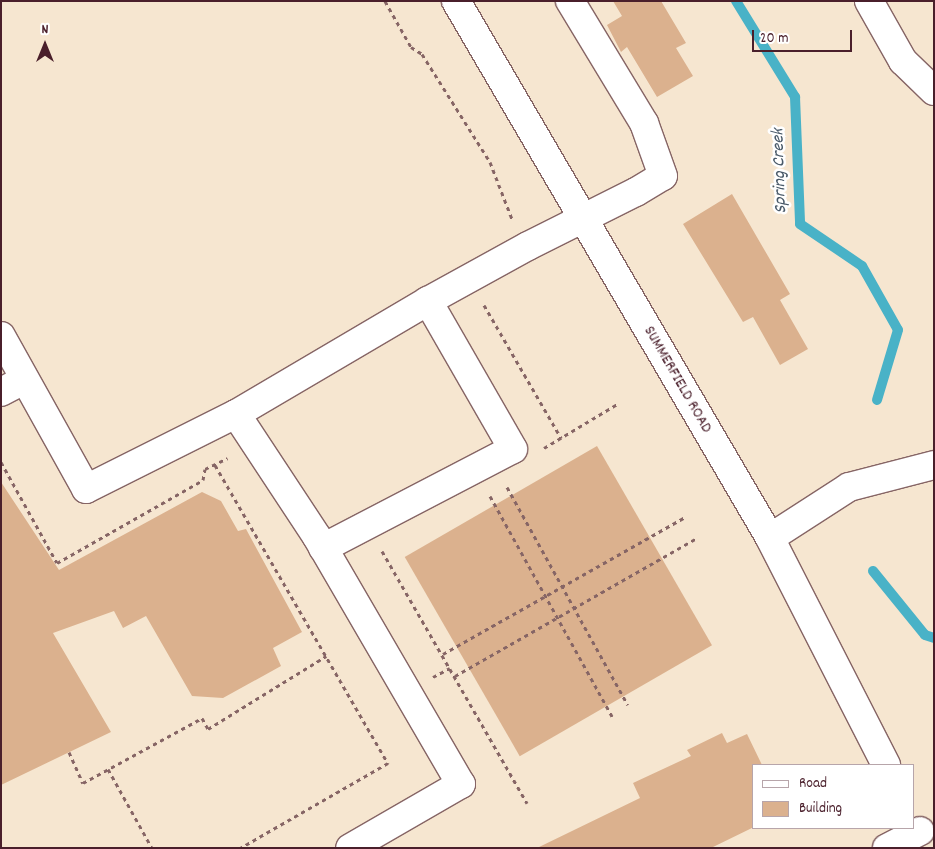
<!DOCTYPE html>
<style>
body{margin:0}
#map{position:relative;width:935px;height:849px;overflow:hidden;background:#f6e6d0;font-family:Dekko,sans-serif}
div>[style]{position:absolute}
.stream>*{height:10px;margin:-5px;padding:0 5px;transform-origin:5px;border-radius:5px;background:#49b2c7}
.building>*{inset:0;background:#dbb18e;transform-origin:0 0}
.path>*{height:3px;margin-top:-1.5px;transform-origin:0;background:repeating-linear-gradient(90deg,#866565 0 4px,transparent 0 8px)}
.roads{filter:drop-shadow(1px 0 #866565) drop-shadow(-1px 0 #866565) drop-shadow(0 1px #866565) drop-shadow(0 -1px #866565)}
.minor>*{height:28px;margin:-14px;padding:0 14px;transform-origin:14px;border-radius:14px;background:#fff}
span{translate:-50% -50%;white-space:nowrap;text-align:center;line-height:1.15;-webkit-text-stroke:5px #fff;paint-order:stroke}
.street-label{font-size:16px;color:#4a1f2b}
.water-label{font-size:18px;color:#4a5a69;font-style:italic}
.frame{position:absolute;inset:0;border:2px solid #4a1f2b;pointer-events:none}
.legend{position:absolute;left:752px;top:764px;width:162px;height:65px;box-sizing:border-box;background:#fff;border:1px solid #b7a5aa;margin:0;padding:6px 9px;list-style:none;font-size:15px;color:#4a1f2b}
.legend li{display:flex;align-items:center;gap:10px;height:25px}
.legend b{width:25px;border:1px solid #b7a5aa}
.north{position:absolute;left:20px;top:20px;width:50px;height:50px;-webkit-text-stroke:4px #fff;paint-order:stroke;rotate:0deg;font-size:14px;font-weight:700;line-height:20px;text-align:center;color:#4a1f2b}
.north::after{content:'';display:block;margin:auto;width:18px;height:22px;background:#4a1f2b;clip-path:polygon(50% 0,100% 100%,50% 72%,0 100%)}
.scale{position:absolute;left:752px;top:30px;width:100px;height:22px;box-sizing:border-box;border:2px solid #4a1f2b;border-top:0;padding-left:6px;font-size:15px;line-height:18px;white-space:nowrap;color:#4a1f2b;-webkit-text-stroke:4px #fff;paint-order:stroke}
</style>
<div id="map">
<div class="stream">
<i style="left:736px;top:1px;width:113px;rotate:58.4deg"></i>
<i style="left:795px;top:97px;width:127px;rotate:87.7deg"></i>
<i style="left:800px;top:224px;width:75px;rotate:34.1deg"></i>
<i style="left:862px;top:266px;width:73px;rotate:60.6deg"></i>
<i style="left:898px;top:330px;width:73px;rotate:106.7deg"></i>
<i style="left:873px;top:571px;width:82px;rotate:50.9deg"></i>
<i style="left:925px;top:635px;width:9px;rotate:18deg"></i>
</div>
<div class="building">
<i style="clip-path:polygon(613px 1px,661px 1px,686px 43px,676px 48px,693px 76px,657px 97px,627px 47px,621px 52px,607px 25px,622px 16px)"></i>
<i style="clip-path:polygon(732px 194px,790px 294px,780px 300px,808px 349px,780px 365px,753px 317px,743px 322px,683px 224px)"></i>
<i style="left:597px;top:446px;width:230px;height:222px;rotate:60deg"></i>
<i style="clip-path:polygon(1px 482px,59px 570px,202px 492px,221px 501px,238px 531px,246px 529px,302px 632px,273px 648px,281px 666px,223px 698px,192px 696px,146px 616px,123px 628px,114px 611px,53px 633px,111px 732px,1px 785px)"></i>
<i style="clip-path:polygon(722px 733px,727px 743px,747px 734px,762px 765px,754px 765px,754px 827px,711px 848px,537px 848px,640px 798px,633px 783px,691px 756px,687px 750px)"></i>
</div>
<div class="path">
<i style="left:385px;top:1px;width:53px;rotate:60.5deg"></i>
<i style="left:411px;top:47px;width:13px;rotate:32deg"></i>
<i style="left:422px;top:54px;width:128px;rotate:57.8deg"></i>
<i style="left:490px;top:162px;width:61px;rotate:68.9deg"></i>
<i style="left:484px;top:305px;width:154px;rotate:59.9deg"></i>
<i style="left:544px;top:448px;width:87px;rotate:-31deg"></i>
<i style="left:1px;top:462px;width:115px;rotate:61deg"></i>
<i style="left:57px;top:563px;width:168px;rotate:-29.6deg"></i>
<i style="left:203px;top:480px;width:11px;rotate:-80deg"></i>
<i style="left:205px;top:469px;width:25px;rotate:-26deg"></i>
<i style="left:215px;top:465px;width:345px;rotate:59.9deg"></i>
<i style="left:388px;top:763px;width:171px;rotate:150.1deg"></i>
<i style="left:507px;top:487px;width:249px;rotate:61deg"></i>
<i style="left:490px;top:496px;width:252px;rotate:61deg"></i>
<i style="left:382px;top:551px;width:291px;rotate:60.1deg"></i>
<i style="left:443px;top:654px;width:278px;rotate:-29.5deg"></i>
<i style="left:455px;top:676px;width:279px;rotate:-29.7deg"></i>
<i style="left:433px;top:677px;width:19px;rotate:-28deg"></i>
<i style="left:69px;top:752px;width:34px;rotate:66deg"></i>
<i style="left:83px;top:783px;width:136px;rotate:-28.6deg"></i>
<i style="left:202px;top:718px;width:13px;rotate:61deg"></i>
<i style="left:208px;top:729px;width:139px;rotate:-31.7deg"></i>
<i style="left:108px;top:769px;width:90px;rotate:60.9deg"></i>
</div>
<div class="roads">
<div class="minor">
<i style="left:456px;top:1px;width:622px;rotate:59.68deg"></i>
<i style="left:770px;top:538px;width:255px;rotate:62.9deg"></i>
<i style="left:869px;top:1px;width:69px;rotate:60.5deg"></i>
<i style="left:903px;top:61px;width:43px;rotate:44.1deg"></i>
<i style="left:1px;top:336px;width:175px;rotate:60.9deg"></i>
<i style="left:86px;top:489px;width:168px;rotate:-26.6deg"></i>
<i style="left:236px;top:414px;width:147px;rotate:56.6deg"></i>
<i style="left:317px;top:537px;width:286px;rotate:59.8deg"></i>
<i style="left:461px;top:784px;width:128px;rotate:150deg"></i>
<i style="left:1px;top:392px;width:26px;rotate:-28deg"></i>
<i style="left:236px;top:414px;width:223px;rotate:-30.5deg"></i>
<i style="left:428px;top:301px;width:114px;rotate:-28.8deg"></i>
<i style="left:528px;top:246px;width:121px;rotate:-26.6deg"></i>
<i style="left:636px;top:192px;width:31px;rotate:-31deg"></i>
<i style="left:663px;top:176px;width:56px;rotate:-109.7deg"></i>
<i style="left:644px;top:123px;width:143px;rotate:-121.2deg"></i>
<i style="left:770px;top:538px;width:94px;rotate:-32.8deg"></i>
<i style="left:849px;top:487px;width:88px;rotate:-14.5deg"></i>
<i style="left:323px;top:548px;width:214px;rotate:-27.5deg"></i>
<i style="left:513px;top:449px;width:171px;rotate:-119.9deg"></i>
<i style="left:887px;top:848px;width:37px;rotate:-27deg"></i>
</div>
</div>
<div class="street-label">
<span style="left:677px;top:380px;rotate:60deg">SUMMERFIELD ROAD</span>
</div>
<div class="water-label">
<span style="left:781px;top:171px;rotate:-92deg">Spring Creek</span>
</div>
<div class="frame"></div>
<ul class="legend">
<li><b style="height:6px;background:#fff"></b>Road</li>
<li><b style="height:14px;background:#dbb18e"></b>Building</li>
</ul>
<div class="north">N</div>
<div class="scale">20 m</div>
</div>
